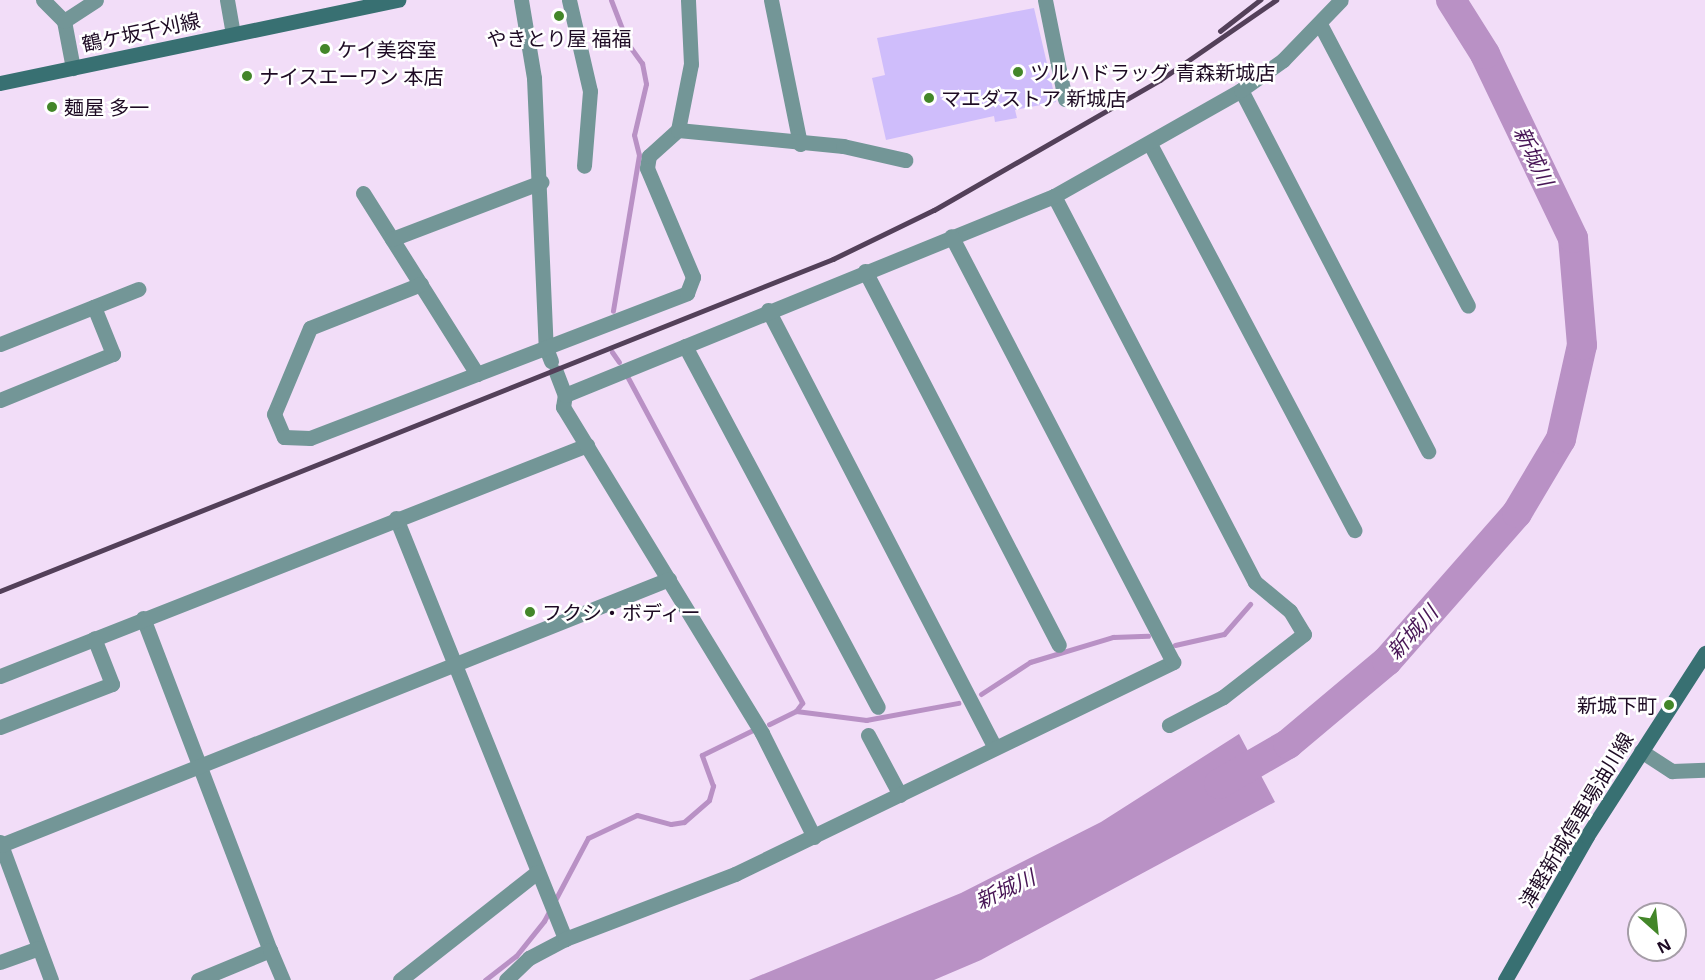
<!DOCTYPE html>
<meta charset="utf-8">
<style>
body{margin:0}
#map{position:relative;width:1705px;height:980px;overflow:hidden;background:#f2ddf8;font-family:"Open Sans","Noto Sans JP",sans-serif}
div>[style]{position:absolute}
.water>*{inset:0;background:#b991c5}
.stream>*{height:5px;margin:-2.5px;padding:0 2.5px;transform-origin:2.5px;border-radius:2.5px;background:#b991c5}
.river>*{height:30px;margin:-15px;padding:0 15px;transform-origin:15px;border-radius:15px;background:#b991c5}
.building>*{inset:0;background:#cfbdfb}
.minor>*{height:15px;margin:-7.5px;padding:0 7.5px;transform-origin:7.5px;border-radius:7.5px;background:#739697}
.secondary>*{height:15px;margin:-7.5px;padding:0 7.5px;transform-origin:7.5px;border-radius:7.5px;background:#387072}
.rail>*{height:4.5px;margin:-2.25px;padding:0 2.25px;transform-origin:2.25px;border-radius:2.25px;background:#534059}
.dots>*{width:16px;height:16px;translate:-50% -50%;box-sizing:border-box;border:3px solid #fff;border-radius:50%}
span{translate:-50% -50%;white-space:nowrap;text-align:center;line-height:1.15;-webkit-text-stroke:5px #fff;paint-order:stroke}
.street-label{font-size:20px;color:#1e0b24}
.poi-label{font-size:20px;color:#1e0b24}
.left{translate:0 -50%;text-align:left}
.right{translate:-100% -50%;text-align:right}
.water-label{font-size:21px;color:#481656;font-style:italic}
.north{position:absolute;left:1627px;top:902px;width:60px;height:60px;box-sizing:border-box;background:#fff;border:2px solid #a59da7;border-radius:50%;rotate:153deg;font-size:16px;font-weight:700;line-height:24px;text-align:center;color:#1e0b24}
.north::after{content:'';display:block;margin:auto;width:21px;height:27px;background:#438629;clip-path:polygon(50% 0,100% 100%,50% 72%,0 100%)}
</style>
<div id="map">
<div class="water">
<i style="clip-path:polygon(1239px 734px,1275px 802px,981px 960px,934px 980px,749px 980px,961px 893px,1101px 822px)"></i>
</div>
<div class="stream">
<i style="left:611px;top:0;width:47px;rotate:68.9deg"></i>
<i style="left:628px;top:44px;width:24px;rotate:54deg"></i>
<i style="left:642px;top:63px;width:21px;rotate:79deg"></i>
<i style="left:646px;top:84px;width:52px;rotate:103.2deg"></i>
<i style="left:634px;top:135px;width:21px;rotate:76deg"></i>
<i style="left:639px;top:155px;width:158px;rotate:99.5deg"></i>
<i style="left:612px;top:352px;width:12px;rotate:55deg"></i>
<i style="left:627px;top:376px;width:371px;rotate:61.8deg"></i>
<i style="left:802px;top:703px;width:10px;rotate:127deg"></i>
<i style="left:796px;top:711px;width:30px;rotate:154deg"></i>
<i style="left:1175px;top:645px;width:50px;rotate:-12.7deg"></i>
<i style="left:1224px;top:634px;width:40px;rotate:-49deg"></i>
<i style="left:981px;top:694px;width:59px;rotate:-33.1deg"></i>
<i style="left:1030px;top:662px;width:87px;rotate:-16.8deg"></i>
<i style="left:1113px;top:637px;width:35px;rotate:-2deg"></i>
<i style="left:796px;top:711px;width:71px;rotate:7.3deg"></i>
<i style="left:866px;top:720px;width:94px;rotate:-10.5deg"></i>
<i style="left:485px;top:980px;width:39px;rotate:-38deg"></i>
<i style="left:516px;top:956px;width:45px;rotate:-51.3deg"></i>
<i style="left:544px;top:921px;width:94px;rotate:-62.1deg"></i>
<i style="left:588px;top:838px;width:54px;rotate:-25.1deg"></i>
<i style="left:637px;top:815px;width:35px;rotate:15deg"></i>
<i style="left:671px;top:824px;width:13px;rotate:-9deg"></i>
<i style="left:684px;top:822px;width:33px;rotate:-41deg"></i>
<i style="left:709px;top:800px;width:15px;rotate:-74deg"></i>
<i style="left:713px;top:786px;width:33px;rotate:-110deg"></i>
<i style="left:702px;top:755px;width:55px;rotate:-26.1deg"></i>
</div>
<div class="river">
<i style="left:1219px;top:784px;width:80px;rotate:-30.1deg"></i>
<i style="left:1288px;top:744px;width:129px;rotate:-40deg"></i>
<i style="left:1387px;top:661px;width:197px;rotate:-48.7deg"></i>
<i style="left:1517px;top:513px;width:86px;rotate:-59.3deg"></i>
<i style="left:1561px;top:439px;width:96px;rotate:-77.4deg"></i>
<i style="left:1582px;top:345px;width:107px;rotate:-94.8deg"></i>
<i style="left:1573px;top:238px;width:204px;rotate:-115.6deg"></i>
<i style="left:1485px;top:54px;width:64px;rotate:-122.2deg"></i>
</div>
<div class="building">
<i style="clip-path:polygon(1034px 8px,1056px 102px,1015px 110px,1017px 118px,995px 122px,994px 116px,886px 140px,872px 78px,885px 75px,877px 38px)"></i>
</div>
<div class="minor">
<i style="left:43px;top:0;width:30px;rotate:45deg"></i>
<i style="left:64px;top:21px;width:48px;rotate:79.2deg"></i>
<i style="left:227px;top:0;width:34px;rotate:80deg"></i>
<i style="left:521px;top:0;width:79px;rotate:80.5deg"></i>
<i style="left:534px;top:78px;width:270px;rotate:87.5deg"></i>
<i style="left:546px;top:348px;width:14px;rotate:69deg"></i>
<i style="left:569px;top:0;width:93px;rotate:77deg"></i>
<i style="left:590px;top:91px;width:75px;rotate:94.6deg"></i>
<i style="left:771px;top:0;width:147px;rotate:78.6deg"></i>
<i style="left:1045px;top:0;width:101px;rotate:78.6deg"></i>
<i style="left:64px;top:21px;width:38px;rotate:-33deg"></i>
<i style="left:1320px;top:24px;width:318px;rotate:62.3deg"></i>
<i style="left:1241px;top:90px;width:407px;rotate:62.6deg"></i>
<i style="left:678px;top:130px;width:166px;rotate:5.5deg"></i>
<i style="left:843px;top:146px;width:64px;rotate:12.7deg"></i>
<i style="left:1150px;top:144px;width:437px;rotate:62.1deg"></i>
<i style="left:363px;top:193px;width:214px;rotate:57.8deg"></i>
<i style="left:1054px;top:196px;width:435px;rotate:62.5deg"></i>
<i style="left:1255px;top:582px;width:45px;rotate:39.6deg"></i>
<i style="left:1290px;top:611px;width:27px;rotate:59deg"></i>
<i style="left:1304px;top:634px;width:103px;rotate:142.1deg"></i>
<i style="left:1223px;top:697px;width:61px;rotate:152.6deg"></i>
<i style="left:392px;top:239px;width:160px;rotate:-20.9deg"></i>
<i style="left:865px;top:271px;width:421px;rotate:62.6deg"></i>
<i style="left:421px;top:284px;width:119px;rotate:158.4deg"></i>
<i style="left:310px;top:328px;width:93px;rotate:112.7deg"></i>
<i style="left:274px;top:414px;width:25px;rotate:67deg"></i>
<i style="left:284px;top:437px;width:26px;rotate:2deg"></i>
<i style="left:310px;top:438px;width:404px;rotate:-21deg"></i>
<i style="left:687px;top:293px;width:17px;rotate:-69deg"></i>
<i style="left:693px;top:277px;width:118px;rotate:-112.9deg"></i>
<i style="left:647px;top:168px;width:12px;rotate:-81deg"></i>
<i style="left:649px;top:156px;width:39px;rotate:-42deg"></i>
<i style="left:678px;top:130px;width:67px;rotate:-78.9deg"></i>
<i style="left:691px;top:64px;width:64px;rotate:-92.7deg"></i>
<i style="left:768px;top:310px;width:492px;rotate:62.6deg"></i>
<i style="left:0;top:344px;width:149px;rotate:-21.7deg"></i>
<i style="left:685px;top:346px;width:409px;rotate:61.9deg"></i>
<i style="left:556px;top:372px;width:25px;rotate:69deg"></i>
<i style="left:0;top:400px;width:122px;rotate:-22.2deg"></i>
<i style="left:113px;top:354px;width:51px;rotate:-112deg"></i>
<i style="left:396px;top:518px;width:454px;rotate:68.1deg"></i>
<i style="left:143px;top:618px;width:355px;rotate:69.1deg"></i>
<i style="left:270px;top:950px;width:78px;rotate:157.4deg"></i>
<i style="left:0;top:676px;width:631px;rotate:-21.48deg"></i>
<i style="left:0;top:727px;width:120px;rotate:-21deg"></i>
<i style="left:112px;top:684px;width:49px;rotate:-111.4deg"></i>
<i style="left:868px;top:735px;width:68px;rotate:61.9deg"></i>
<i style="left:1641px;top:751px;width:37px;rotate:33deg"></i>
<i style="left:1672px;top:771px;width:33px;rotate:-2deg"></i>
<i style="left:814px;top:837px;width:116px;rotate:-116.6deg"></i>
<i style="left:762px;top:733px;width:382px;rotate:-121.4deg"></i>
<i style="left:563px;top:407px;width:12px;rotate:-81deg"></i>
<i style="left:565px;top:395px;width:528px;rotate:-22.14deg"></i>
<i style="left:1054px;top:196px;width:215px;rotate:-29.5deg"></i>
<i style="left:1241px;top:90px;width:52px;rotate:-35.5deg"></i>
<i style="left:1283px;top:60px;width:83px;rotate:-46deg"></i>
<i style="left:0;top:842px;width:147px;rotate:69.7deg"></i>
<i style="left:1px;top:845px;width:719px;rotate:-21.71deg"></i>
<i style="left:270px;top:950px;width:33px;rotate:67deg"></i>
<i style="left:0;top:962px;width:41px;rotate:-19.7deg"></i>
<i style="left:400px;top:980px;width:174px;rotate:-38.2deg"></i>
<i style="left:506px;top:980px;width:32px;rotate:-44deg"></i>
<i style="left:529px;top:958px;width:41px;rotate:-27.8deg"></i>
<i style="left:565px;top:939px;width:182px;rotate:-20.9deg"></i>
<i style="left:735px;top:874px;width:487px;rotate:-25.8deg"></i>
<i style="left:1173px;top:662px;width:480px;rotate:-117.5deg"></i>
</div>
<div class="secondary">
<i style="left:0;top:83px;width:407px;rotate:-11.8deg"></i>
<i style="left:1505px;top:980px;width:166px;rotate:-60.3deg"></i>
<i style="left:1587px;top:836px;width:218px;rotate:-57.2deg"></i>
</div>
<div class="rail">
<i style="left:1220px;top:31px;width:51px;rotate:-37.8deg"></i>
<i style="left:0;top:591px;width:897px;rotate:-21.73deg"></i>
<i style="left:833px;top:259px;width:112px;rotate:-25.9deg"></i>
<i style="left:934px;top:210px;width:261px;rotate:-29.9deg"></i>
<i style="left:1160px;top:80px;width:141px;rotate:-34.6deg"></i>
</div>
<div class="dots">
<i style="left:559px;top:16px;background:#438629"></i>
<i style="left:325px;top:49px;background:#438629"></i>
<i style="left:1018px;top:72px;background:#438629"></i>
<i style="left:247px;top:76px;background:#438629"></i>
<i style="left:929px;top:98px;background:#438629"></i>
<i style="left:52px;top:107px;background:#438629"></i>
<i style="left:530px;top:612px;background:#438629"></i>
<i style="left:1669px;top:705px;background:#438629"></i>
</div>
<div class="street-label">
<span style="left:141px;top:32px;rotate:-12deg">鶴ケ坂千刈線</span>
<span style="left:1576px;top:820px;rotate:-59deg">津軽新城停車場油川線</span>
</div>
<div class="poi-label">
<span style="left:559px;top:38px">やきとり屋 福福</span>
<span class="left" style="left:337px;top:49px">ケイ美容室</span>
<span class="left" style="left:1030px;top:72px">ツルハドラッグ 青森新城店</span>
<span class="left" style="left:259px;top:76px">ナイスエーワン 本店</span>
<span class="left" style="left:941px;top:98px">マエダストア 新城店</span>
<span class="left" style="left:64px;top:107px">麺屋 多一</span>
<span class="left" style="left:542px;top:612px">フクシ・ボディー</span>
<span class="right" style="left:1657px;top:705px">新城下町</span>
</div>
<div class="water-label">
<span style="left:1534px;top:156px;rotate:65deg">新城川</span>
<span style="left:1412px;top:632px;rotate:-48deg">新城川</span>
<span style="left:1005px;top:889px;rotate:-25deg">新城川</span>
</div>
<div class="north">N</div>
</div>
